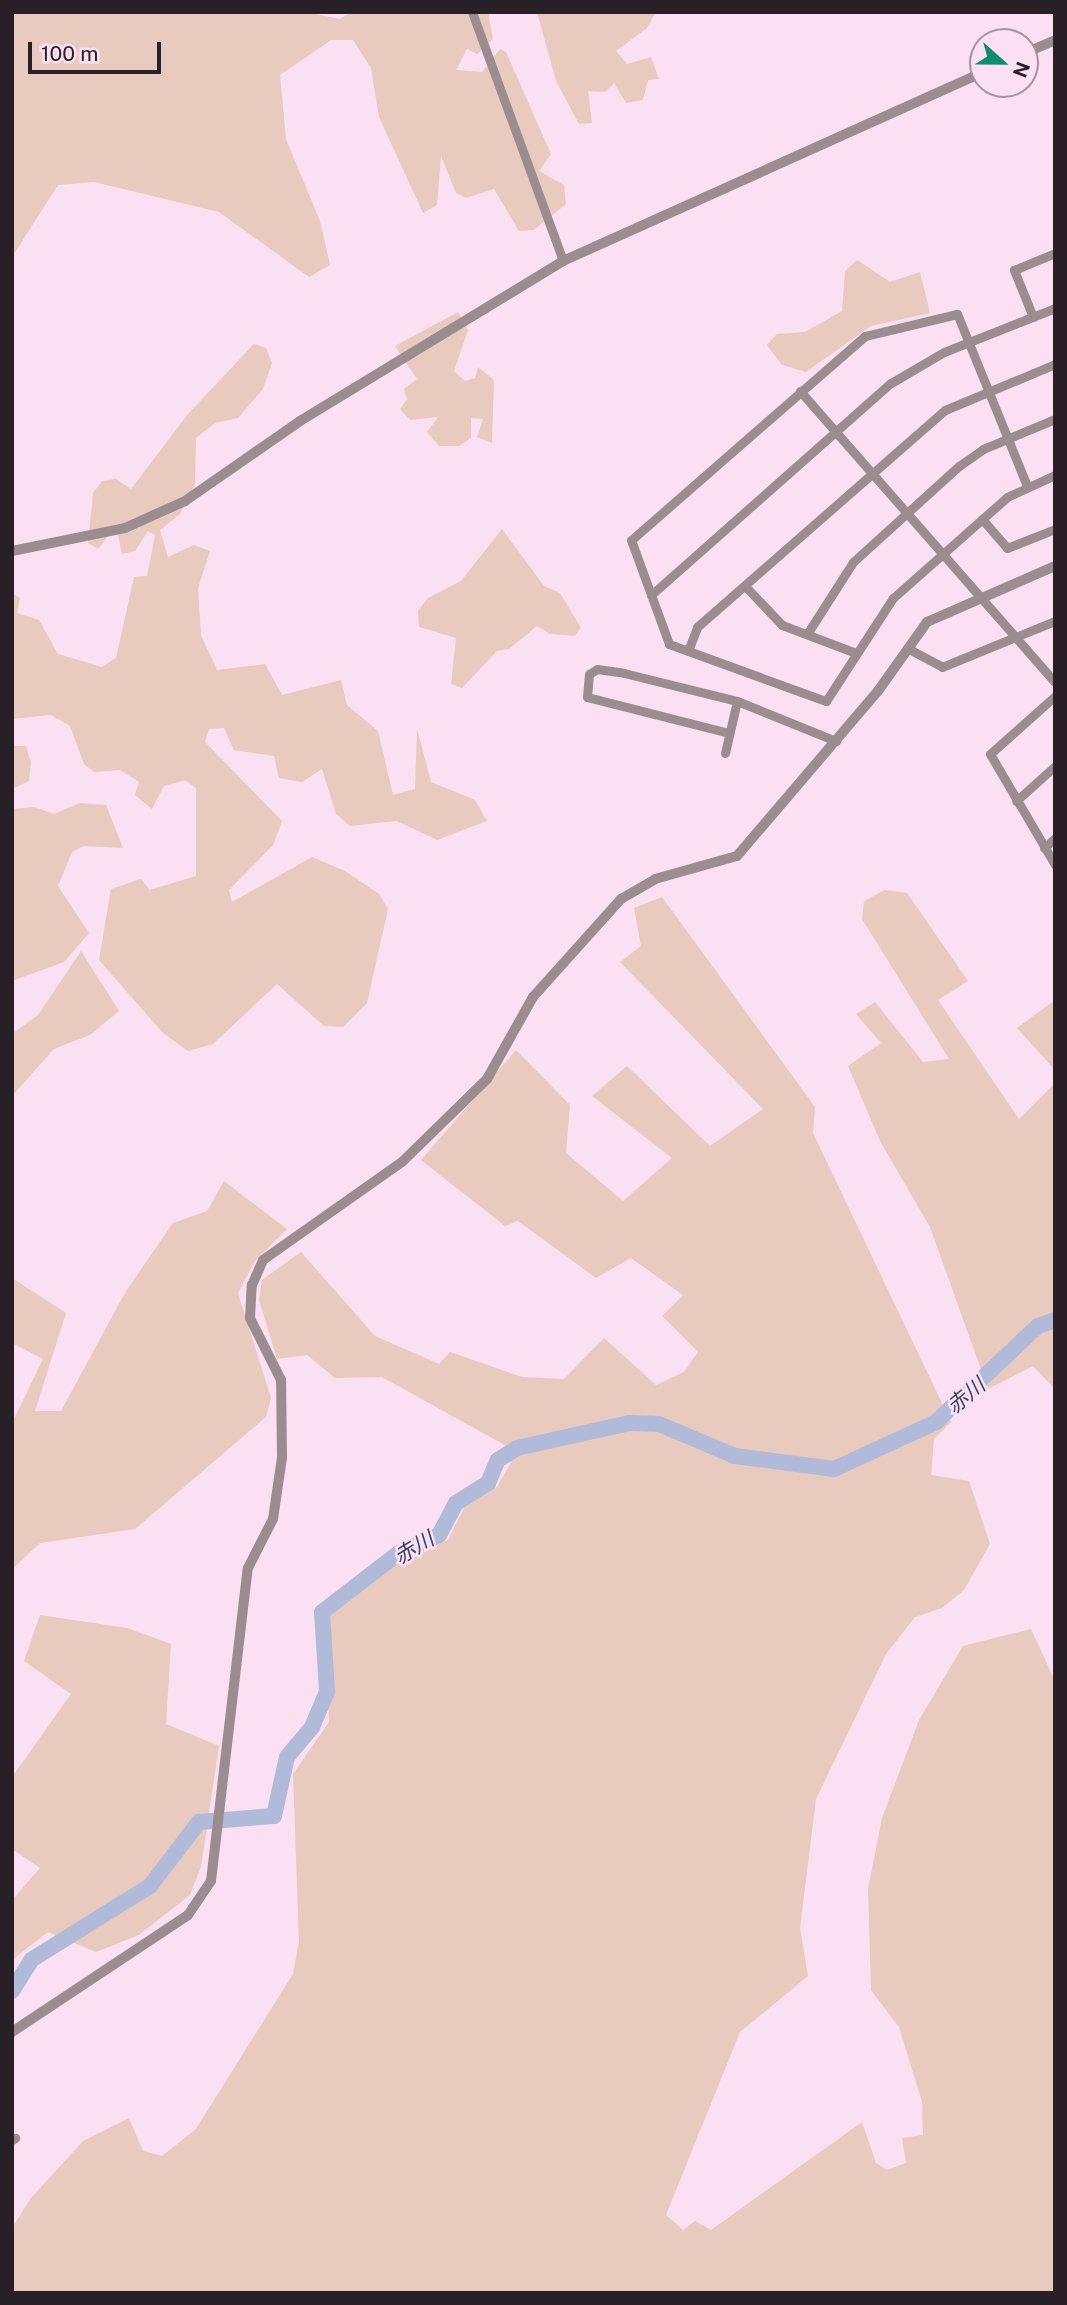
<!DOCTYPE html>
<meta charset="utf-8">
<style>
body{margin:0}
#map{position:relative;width:1067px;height:2305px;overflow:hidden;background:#fae0f2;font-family:"Public Sans","Noto Sans JP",sans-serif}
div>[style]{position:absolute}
.green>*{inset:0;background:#e9cabe}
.river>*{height:16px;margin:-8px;padding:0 8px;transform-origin:8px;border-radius:8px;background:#b1bbd9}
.minor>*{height:9px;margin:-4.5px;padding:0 4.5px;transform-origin:4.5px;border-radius:4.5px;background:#9b8d8f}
.tertiary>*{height:10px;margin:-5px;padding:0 5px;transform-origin:5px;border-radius:5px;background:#9b8d8f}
span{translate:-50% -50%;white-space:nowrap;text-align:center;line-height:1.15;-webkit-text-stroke:5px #fae0f2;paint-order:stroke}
.water-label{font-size:21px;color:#35416b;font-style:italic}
.frame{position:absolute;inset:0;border:14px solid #292027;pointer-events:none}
.north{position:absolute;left:969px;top:28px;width:70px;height:70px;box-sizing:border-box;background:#fae0f2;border:2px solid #a693a1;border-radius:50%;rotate:111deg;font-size:19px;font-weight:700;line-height:28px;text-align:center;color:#292027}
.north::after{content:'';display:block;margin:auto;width:24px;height:32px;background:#0e8c71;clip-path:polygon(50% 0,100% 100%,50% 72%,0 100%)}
.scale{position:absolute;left:28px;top:42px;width:133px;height:32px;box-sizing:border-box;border:4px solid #292027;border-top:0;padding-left:9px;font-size:21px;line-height:24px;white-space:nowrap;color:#292027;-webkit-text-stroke:5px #fae0f2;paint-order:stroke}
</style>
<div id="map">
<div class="green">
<i style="clip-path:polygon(12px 12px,306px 12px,340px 19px,351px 12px,488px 12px,493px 39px,477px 54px,467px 49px,456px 70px,482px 72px,500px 49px,506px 52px,551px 154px,539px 171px,564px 185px,566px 204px,534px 230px,519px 231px,494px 189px,466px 198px,456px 193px,441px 156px,437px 205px,423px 213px,379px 117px,371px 68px,353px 40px,331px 40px,280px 75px,286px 139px,320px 221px,330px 265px,309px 277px,219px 212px,94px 182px,58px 185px,12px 257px)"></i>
<i style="clip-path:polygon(537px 12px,656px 12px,647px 28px,616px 51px,627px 64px,651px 57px,659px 79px,648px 80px,643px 100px,626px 103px,614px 83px,605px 92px,588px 91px,592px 123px,579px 124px,556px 81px)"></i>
<i style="clip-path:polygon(857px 260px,890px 282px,920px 272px,930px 313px,871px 326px,806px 372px,782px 365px,767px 345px,777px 334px,805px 332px,842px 311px,845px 271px)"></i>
<i style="clip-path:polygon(458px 312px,468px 330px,454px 371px,465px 381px,475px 378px,478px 367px,494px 380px,492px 443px,477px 437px,483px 419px,471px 418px,471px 438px,459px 446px,439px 446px,427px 432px,438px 417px,410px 420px,400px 409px,407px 399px,404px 389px,417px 379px,395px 346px)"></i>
<i style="clip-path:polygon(254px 344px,266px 348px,272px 363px,263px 389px,238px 418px,215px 423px,196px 438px,195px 485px,180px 514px,160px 530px,168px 557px,194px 545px,210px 551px,198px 588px,201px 635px,217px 670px,265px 664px,282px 695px,341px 680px,347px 705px,378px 731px,393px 795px,415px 789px,417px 729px,431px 782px,475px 800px,487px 821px,437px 840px,397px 821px,350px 826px,336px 814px,322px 769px,302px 782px,279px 778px,274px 756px,234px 750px,224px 728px,209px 729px,205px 742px,282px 821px,273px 845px,229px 890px,232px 902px,312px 857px,345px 871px,379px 894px,388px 909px,367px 1003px,343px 1027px,324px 1026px,277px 984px,213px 1044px,188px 1051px,163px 1033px,99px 960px,111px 889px,141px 879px,150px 890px,196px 876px,196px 788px,185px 780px,164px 786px,152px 809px,135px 795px,139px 782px,120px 770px,94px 772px,84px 764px,70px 726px,51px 715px,12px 719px,12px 593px,20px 598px,17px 613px,39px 620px,58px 654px,102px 667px,116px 658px,134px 577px,147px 576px,155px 535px,148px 531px,135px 551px,122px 554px,116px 526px,98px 549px,88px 543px,93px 493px,102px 481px,116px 479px,131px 489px,188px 414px)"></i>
<i style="clip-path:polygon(502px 529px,544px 586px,560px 593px,581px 628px,575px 636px,550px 634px,537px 626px,509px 649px,497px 651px,462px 688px,451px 684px,456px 638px,419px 627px,418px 611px,428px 598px,461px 581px)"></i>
<i style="clip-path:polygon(12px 746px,26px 746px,31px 762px,29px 781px,12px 789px)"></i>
<i style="clip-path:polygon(79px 803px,106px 805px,123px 848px,84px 846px,72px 852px,58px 886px,89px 933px,64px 962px,12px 981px,12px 809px,34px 807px,54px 814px)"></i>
<i style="clip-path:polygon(885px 890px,907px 893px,968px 981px,938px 1000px,1019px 1119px,1055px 1083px,1055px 1389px,1033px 1366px,988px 1389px,930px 1227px,880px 1141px,848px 1066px,881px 1043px,856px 1014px,875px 1002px,923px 1062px,949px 1059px,862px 919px,864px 901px)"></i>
<i style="clip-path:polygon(662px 897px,815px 1107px,813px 1133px,951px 1422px,934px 1439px,931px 1475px,969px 1481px,990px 1544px,964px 1590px,942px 1608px,915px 1617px,886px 1654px,816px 1799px,800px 1928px,808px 1976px,740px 2032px,666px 2215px,683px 2230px,695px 2221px,711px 2230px,862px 2122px,876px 2163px,887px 2170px,906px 2163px,902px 2138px,923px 2135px,922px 2102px,899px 2027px,871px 1990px,868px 1889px,882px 1818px,919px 1720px,963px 1646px,1031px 1629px,1055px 1681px,1055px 2293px,12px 2293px,12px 2228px,31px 2198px,83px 2141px,129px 2118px,143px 2151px,162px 2156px,196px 2129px,293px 1974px,299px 1941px,293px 1774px,329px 1722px,325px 1616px,395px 1562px,448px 1540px,469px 1498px,497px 1487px,517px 1452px,382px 1377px,335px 1378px,307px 1355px,277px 1359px,259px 1300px,262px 1280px,301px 1252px,375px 1336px,439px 1364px,450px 1352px,522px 1377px,564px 1379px,604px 1338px,656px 1385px,684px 1372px,698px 1352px,662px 1316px,683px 1295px,631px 1258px,596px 1278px,518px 1221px,505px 1226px,421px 1160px,516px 1050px,570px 1105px,566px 1153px,623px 1201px,672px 1158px,592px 1096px,627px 1066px,710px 1146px,763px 1109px,620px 962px,641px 946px,634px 908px)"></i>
<i style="clip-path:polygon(81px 951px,119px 1011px,90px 1035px,54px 1049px,12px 1096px,12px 1034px,38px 1015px)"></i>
<i style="clip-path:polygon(1055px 1000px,1055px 1070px,1017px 1028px)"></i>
<i style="clip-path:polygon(224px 1181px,287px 1229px,255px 1261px,238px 1293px,271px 1398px,266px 1417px,135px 1529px,40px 1543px,12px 1569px,12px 1423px,43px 1359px,12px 1343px,12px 1278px,66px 1313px,35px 1411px,61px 1411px,126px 1291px,173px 1223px,207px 1211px)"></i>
<i style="clip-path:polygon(40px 1615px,127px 1628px,171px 1644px,166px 1724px,219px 1746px,201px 1867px,190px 1895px,139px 1935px,96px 1952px,48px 1932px,12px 1960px,12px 1900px,40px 1868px,12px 1849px,12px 1777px,71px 1694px,24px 1661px)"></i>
</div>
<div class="river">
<i style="left:12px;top:1991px;width:36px;rotate:-58deg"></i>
<i style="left:31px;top:1960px;width:140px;rotate:-31.9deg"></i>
<i style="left:150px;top:1886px;width:81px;rotate:-52.6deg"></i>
<i style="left:199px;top:1822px;width:75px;rotate:-4.6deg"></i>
<i style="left:274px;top:1816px;width:60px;rotate:-77.6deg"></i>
<i style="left:287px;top:1757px;width:39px;rotate:-50deg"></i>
<i style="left:312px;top:1727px;width:39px;rotate:-67deg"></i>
<i style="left:327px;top:1691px;width:79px;rotate:-93.6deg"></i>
<i style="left:322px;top:1612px;width:97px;rotate:-37.5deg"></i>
<i style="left:399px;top:1553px;width:44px;rotate:-24.2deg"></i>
<i style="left:439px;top:1535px;width:36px;rotate:-62deg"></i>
<i style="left:456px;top:1503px;width:38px;rotate:-32deg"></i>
<i style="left:488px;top:1483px;width:25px;rotate:-67deg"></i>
<i style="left:498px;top:1460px;width:22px;rotate:-32deg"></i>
<i style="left:517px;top:1448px;width:116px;rotate:-12.5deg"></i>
<i style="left:630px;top:1423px;width:29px;rotate:2deg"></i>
<i style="left:659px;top:1424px;width:82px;rotate:22.8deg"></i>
<i style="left:735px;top:1456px;width:100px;rotate:7.5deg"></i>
<i style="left:834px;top:1469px;width:112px;rotate:-24.7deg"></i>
<i style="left:936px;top:1422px;width:140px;rotate:-43.3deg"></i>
<i style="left:1038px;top:1326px;width:18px;rotate:-19deg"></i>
</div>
<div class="minor">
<i style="left:472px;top:12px;width:265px;rotate:69.9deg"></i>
<i style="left:1033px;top:317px;width:51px;rotate:-112deg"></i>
<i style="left:1014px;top:270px;width:44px;rotate:-22.5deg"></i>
<i style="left:800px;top:391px;width:387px;rotate:48.8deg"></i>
<i style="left:1027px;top:486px;width:186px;rotate:-112.1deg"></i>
<i style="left:957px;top:314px;width:95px;rotate:166.6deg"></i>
<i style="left:865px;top:336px;width:310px;rotate:138.9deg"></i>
<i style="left:631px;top:540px;width:111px;rotate:69.9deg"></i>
<i style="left:669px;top:644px;width:167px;rotate:20deg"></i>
<i style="left:826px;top:701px;width:123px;rotate:-57deg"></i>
<i style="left:893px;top:598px;width:152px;rotate:-41.5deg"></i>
<i style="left:1007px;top:497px;width:53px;rotate:-24.6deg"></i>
<i style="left:982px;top:519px;width:38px;rotate:49deg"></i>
<i style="left:1007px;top:548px;width:52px;rotate:-21.6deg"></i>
<i style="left:745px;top:586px;width:54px;rotate:46.5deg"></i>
<i style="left:782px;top:625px;width:79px;rotate:20.7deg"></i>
<i style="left:651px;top:595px;width:320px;rotate:-41.5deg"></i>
<i style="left:891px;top:383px;width:61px;rotate:-30.3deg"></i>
<i style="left:944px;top:352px;width:119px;rotate:-21.6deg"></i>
<i style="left:807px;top:634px;width:85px;rotate:-57.4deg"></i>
<i style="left:853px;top:562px;width:143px;rotate:-42.2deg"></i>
<i style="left:959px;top:466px;width:29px;rotate:-35deg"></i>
<i style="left:983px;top:449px;width:78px;rotate:-22.6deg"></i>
<i style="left:907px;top:648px;width:40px;rotate:28deg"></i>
<i style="left:942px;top:667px;width:122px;rotate:-22.2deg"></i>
<i style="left:688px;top:651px;width:26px;rotate:-69deg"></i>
<i style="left:697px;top:627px;width:330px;rotate:-41.2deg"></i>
<i style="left:945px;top:410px;width:119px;rotate:-22.7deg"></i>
<i style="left:1055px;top:696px;width:87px;rotate:138.3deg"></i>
<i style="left:990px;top:754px;width:129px;rotate:59.6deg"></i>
<i style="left:729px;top:733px;width:146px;rotate:-165.8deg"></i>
<i style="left:587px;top:697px;width:23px;rotate:-85deg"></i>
<i style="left:589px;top:674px;width:9px;rotate:-32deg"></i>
<i style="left:597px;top:669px;width:27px;rotate:8deg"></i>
<i style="left:624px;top:673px;width:116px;rotate:13.9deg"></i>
<i style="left:737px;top:701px;width:107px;rotate:22deg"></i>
<i style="left:725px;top:753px;width:53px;rotate:-77deg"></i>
<i style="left:1016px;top:801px;width:52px;rotate:-41.9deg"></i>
<i style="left:1044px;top:848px;width:15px;rotate:-42deg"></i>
<i style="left:12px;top:2140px;width:4px;rotate:-34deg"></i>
</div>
<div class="tertiary">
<i style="left:1025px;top:53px;width:33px;rotate:-23deg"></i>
<i style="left:12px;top:551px;width:115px;rotate:-11.5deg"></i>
<i style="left:125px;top:528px;width:66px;rotate:-24.2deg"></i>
<i style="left:185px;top:501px;width:140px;rotate:-34.8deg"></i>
<i style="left:300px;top:421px;width:308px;rotate:-31.3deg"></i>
<i style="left:563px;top:261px;width:461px;rotate:-24.2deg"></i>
<i style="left:12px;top:2032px;width:211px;rotate:-33.6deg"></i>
<i style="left:188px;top:1915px;width:41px;rotate:-55.9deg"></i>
<i style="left:211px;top:1881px;width:315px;rotate:-83.3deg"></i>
<i style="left:248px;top:1568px;width:55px;rotate:-63deg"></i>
<i style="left:273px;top:1519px;width:63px;rotate:-81.7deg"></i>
<i style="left:282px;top:1457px;width:77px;rotate:-90.7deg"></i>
<i style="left:281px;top:1380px;width:69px;rotate:-116.6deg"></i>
<i style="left:250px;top:1318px;width:33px;rotate:-87deg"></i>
<i style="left:252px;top:1285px;width:27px;rotate:-66deg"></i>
<i style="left:263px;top:1260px;width:170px;rotate:-35.2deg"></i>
<i style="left:402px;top:1162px;width:119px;rotate:-44.3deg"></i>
<i style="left:487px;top:1079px;width:94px;rotate:-60.7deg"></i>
<i style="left:533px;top:997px;width:132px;rotate:-48.1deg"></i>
<i style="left:621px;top:899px;width:39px;rotate:-30deg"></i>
<i style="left:655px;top:879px;width:85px;rotate:-15.7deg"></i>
<i style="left:737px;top:856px;width:217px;rotate:-49.5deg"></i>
<i style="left:878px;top:691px;width:85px;rotate:-54.6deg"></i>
<i style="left:927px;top:622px;width:140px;rotate:-23.6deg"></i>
</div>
<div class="water-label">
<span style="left:966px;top:1396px;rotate:-40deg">赤川</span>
<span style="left:414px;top:1548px;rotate:-31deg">赤川</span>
</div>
<div class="frame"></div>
<div class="north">N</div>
<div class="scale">100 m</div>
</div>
